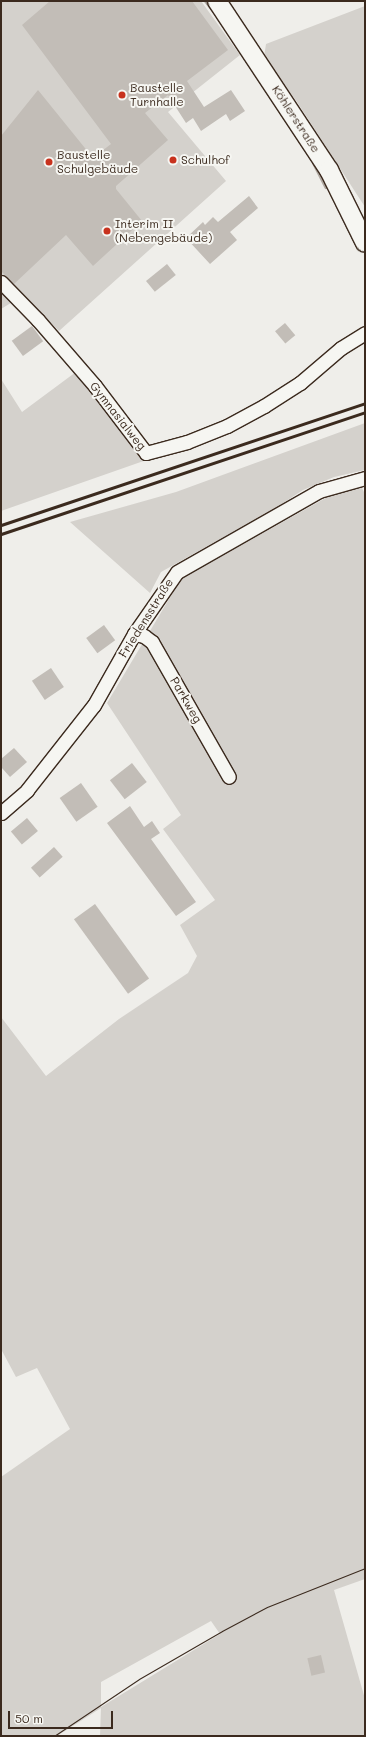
<!DOCTYPE html>
<meta charset="utf-8">
<style>
body{margin:0}
#map{position:relative;width:366px;height:1737px;overflow:hidden;background:#efeeea;font-family:Mali,sans-serif}
div>[style]{position:absolute}
.green>*{inset:0;background:#d4d1cc}
.stream>*{height:4px;margin:-2px;padding:0 2px;transform-origin:2px;border-radius:2px;background:#afa8a1}
.building>*{inset:0;background:#c2bdb7;transform-origin:0 0}
.roads{filter:drop-shadow(1px 0 #3b2a1e) drop-shadow(-1px 0 #3b2a1e) drop-shadow(0 1px #3b2a1e) drop-shadow(0 -1px #3b2a1e)}
.street>*{height:13px;margin:-6.5px;padding:0 6.5px;transform-origin:6.5px;border-radius:6.5px;background:#f6f6f2}
.secondary>*{height:18px;margin:-9px;padding:0 9px;transform-origin:9px;border-radius:9px;background:#f6f6f2}
.tram>*{height:1px;margin:-0.5px;padding:0 0.5px;transform-origin:0.5px;border-radius:0.5px;background:#3b2a1e}
.rail>*{height:3px;margin:-1.5px;padding:0 1.5px;transform-origin:1.5px;border-radius:1.5px;background:#3b2a1e}
.dots>*{width:11px;height:11px;translate:-50% -50%;box-sizing:border-box;border:2px solid #f6f6f2;border-radius:50%}
span{translate:-50% -50%;white-space:nowrap;text-align:center;line-height:1.15;-webkit-text-stroke:4px #f6f6f2;paint-order:stroke}
.poi-label{font-size:12px;color:#3b2a1e}
.left{translate:0 -50%;text-align:left}
.street-label{font-size:12px;color:#3b2a1e}
.frame{position:absolute;inset:0;border:2px solid #3b2a1e;pointer-events:none}
.scale{position:absolute;left:8px;top:1711px;width:105px;height:18px;box-sizing:border-box;border:2px solid #3b2a1e;border-top:0;padding-left:5px;font-size:12px;line-height:14px;white-space:nowrap;color:#3b2a1e;-webkit-text-stroke:3px #f6f6f2;paint-order:stroke}
</style>
<div id="map">
<div class="green">
<i style="clip-path:polygon(1px 1px,201px 1px,240px 55px,168px 112px,226px 181px,59px 331px,24px 295px,1px 309px)"></i>
<i style="clip-path:polygon(365px 6px,365px 207px,297px 102px,264px 57px,266px 44px)"></i>
<i style="clip-path:polygon(84px 366px,155px 457px,1px 511px,1px 379px,22px 412px)"></i>
<i style="clip-path:polygon(365px 423px,365px 470px,334px 477px,303px 490px,274px 509px,161px 572px,150px 593px,70px 522px,176px 492px)"></i>
<i style="clip-path:polygon(evenodd,362px 488px,365px 494px,365px 1579px,334px 1590px,365px 1699px,365px 1736px,100px 1736px,101px 1708px,57px 1736px,1px 1736px,1px 1477px,70px 1429px,37px 1368px,16px 1377px,1px 1349px,1px 1017px,46px 1076px,119px 1019px,188px 973px,197px 956px,180px 925px,215px 900px,163px 829px,181px 815px,107px 703px,181px 579px,331px 495px,362px 488px,211px 1621px,220px 1634px,101px 1707px,101px 1682px,211px 1621px)"></i>
</div>
<div class="stream">
<i style="left:206px;top:1px;width:11px;rotate:52deg"></i>
<i style="left:314px;top:163px;width:27px;rotate:63deg"></i>
</div>
<div class="building">
<i style="clip-path:polygon(50px 1px,192px 1px,228px 50px,187px 81px,204px 107px,231px 90px,245px 111px,230px 121px,226px 114px,201px 131px,193px 118px,186px 123px,168px 95px,145px 113px,168px 140px,116px 186px,116px 189px,142px 221px,93px 266px,66px 235px,14px 284px,1px 271px,1px 136px,38px 90px,93px 158px,111px 144px,22px 25px)"></i>
<i style="clip-path:polygon(249px 196px,258px 208px,230px 232px,237px 240px,210px 264px,186px 238px,203px 222px,205px 225px,213px 217px,218px 222px)"></i>
<i style="left:167px;top:264px;width:14px;height:27px;rotate:51deg"></i>
<i style="left:285px;top:323px;width:16px;height:13px;rotate:50deg"></i>
<i style="left:32px;top:326px;width:19px;height:25px;rotate:54deg"></i>
<i style="left:104px;top:625px;width:19px;height:22px;rotate:54deg"></i>
<i style="left:51px;top:668px;width:23px;height:23px;rotate:56deg"></i>
<i style="clip-path:polygon(14px 748px,27px 762px,10px 777px,1px 767px,1px 759px)"></i>
<i style="left:132px;top:763px;width:24px;height:28px;rotate:52deg"></i>
<i style="left:81px;top:783px;width:29px;height:26px;rotate:55deg"></i>
<i style="clip-path:polygon(130px 806px,144px 827px,152px 821px,160px 833px,151px 839px,196px 902px,176px 916px,107px 823px)"></i>
<i style="left:27px;top:818px;width:17px;height:21px;rotate:50deg"></i>
<i style="left:54px;top:847px;width:13px;height:31px;rotate:48deg"></i>
<i style="left:95px;top:904px;width:92px;height:26px;rotate:54deg"></i>
<i style="left:321px;top:1655px;width:18px;height:14px;rotate:77deg"></i>
</div>
<div class="roads">
<div class="street">
<i style="left:1px;top:282px;width:53px;rotate:45.8deg"></i>
<i style="left:38px;top:320px;width:87px;rotate:49.2deg"></i>
<i style="left:95px;top:386px;width:84px;rotate:52.7deg"></i>
<i style="left:146px;top:453px;width:42px;rotate:-15deg"></i>
<i style="left:187px;top:442px;width:43px;rotate:-21.8deg"></i>
<i style="left:227px;top:426px;width:42px;rotate:-28.4deg"></i>
<i style="left:264px;top:406px;width:43px;rotate:-32.6deg"></i>
<i style="left:300px;top:383px;width:54px;rotate:-40.5deg"></i>
<i style="left:341px;top:348px;width:28px;rotate:-32deg"></i>
<i style="left:134px;top:634px;width:10px;rotate:11deg"></i>
<i style="left:144px;top:636px;width:10px;rotate:37deg"></i>
<i style="left:152px;top:642px;width:155px;rotate:60.3deg"></i>
<i style="left:1px;top:813px;width:35px;rotate:-41deg"></i>
<i style="left:27px;top:790px;width:108px;rotate:-51.8deg"></i>
<i style="left:94px;top:705px;width:81px;rotate:-60.6deg"></i>
<i style="left:134px;top:634px;width:75px;rotate:-55.3deg"></i>
<i style="left:177px;top:572px;width:163px;rotate:-29.7deg"></i>
<i style="left:319px;top:491px;width:48px;rotate:-15.8deg"></i>
</div>
<div class="secondary">
<i style="left:217px;top:1px;width:203px;rotate:56.5deg"></i>
<i style="left:329px;top:170px;width:81px;rotate:63.7deg"></i>
</div>
</div>
<div class="tram">
<i style="left:54px;top:1736px;width:102px;rotate:-33.8deg"></i>
<i style="left:139px;top:1679px;width:96px;rotate:-30deg"></i>
<i style="left:222px;top:1631px;width:51px;rotate:-28.1deg"></i>
<i style="left:267px;top:1607px;width:105px;rotate:-21.7deg"></i>
</div>
<div class="rail">
<i style="left:1px;top:525px;width:384px;rotate:-18.5deg"></i>
<i style="left:1px;top:534px;width:384px;rotate:-18.5deg"></i>
</div>
<div class="dots">
<i style="left:122px;top:95px;background:#c8321e"></i>
<i style="left:173px;top:160px;background:#c8321e"></i>
<i style="left:49px;top:162px;background:#c8321e"></i>
<i style="left:107px;top:231px;background:#c8321e"></i>
</div>
<div class="poi-label">
<span class="left" style="left:130px;top:95px">Baustelle<br>Turnhalle</span>
<span class="left" style="left:57px;top:162px">Baustelle<br>Schulgebäude</span>
<span class="left" style="left:181px;top:160px">Schulhof</span>
<span class="left" style="left:115px;top:231px">Interim II<br>(Nebengebäude)</span>
</div>
<div class="street-label">
<span style="left:296px;top:119px;rotate:57deg">Köhlerstraße</span>
<span style="left:118px;top:416px;rotate:52deg">Gymnasialweg</span>
<span style="left:146px;top:618px;rotate:-58deg">Friedensstraße</span>
<span style="left:186px;top:700px;rotate:60deg">Parkweg</span>
</div>
<div class="frame"></div>
<div class="scale">50 m</div>
</div>
